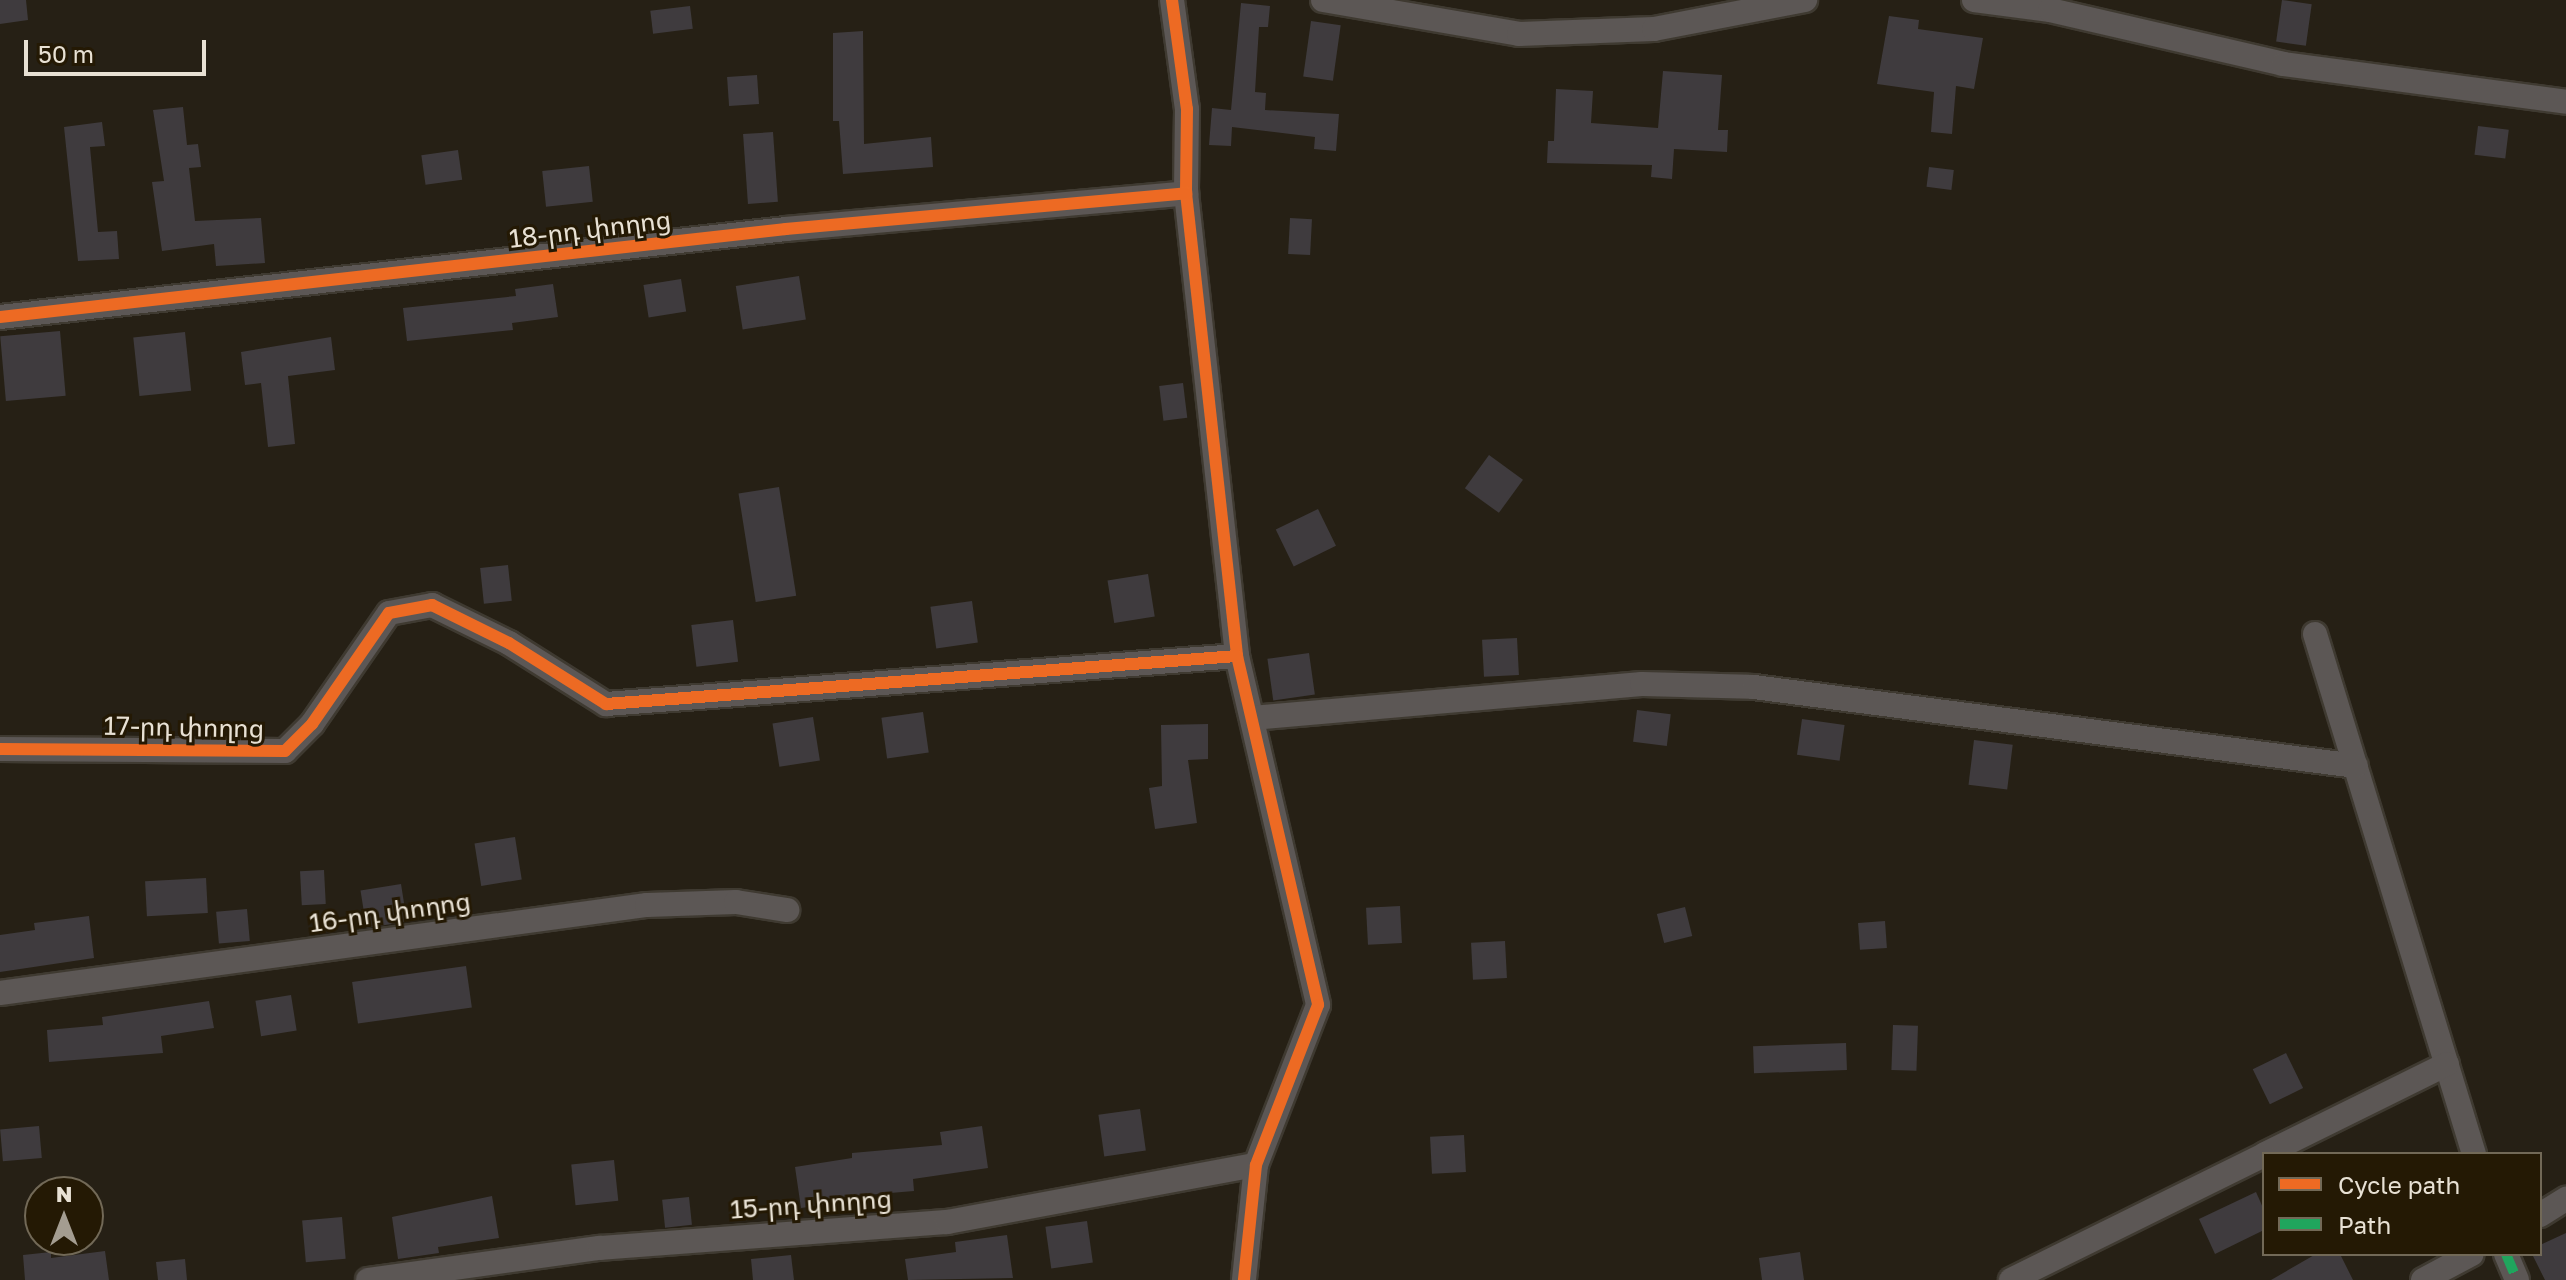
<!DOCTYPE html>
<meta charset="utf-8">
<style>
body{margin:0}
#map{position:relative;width:2566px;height:1280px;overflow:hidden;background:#262015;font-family:"Golos Text","Noto Sans Armenian",sans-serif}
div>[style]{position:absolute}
.building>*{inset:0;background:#3f3b3e;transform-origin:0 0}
.roads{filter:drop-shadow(2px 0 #3f3a31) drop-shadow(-2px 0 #3f3a31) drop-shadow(0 2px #3f3a31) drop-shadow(0 -2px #3f3a31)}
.minor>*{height:24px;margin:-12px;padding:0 12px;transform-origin:12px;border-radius:12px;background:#5c5755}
.quiet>*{height:10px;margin-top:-5px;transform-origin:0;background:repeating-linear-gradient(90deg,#20a55d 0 20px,transparent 0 30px)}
.cycleway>*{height:12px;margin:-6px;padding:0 6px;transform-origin:6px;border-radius:6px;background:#ed6a23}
span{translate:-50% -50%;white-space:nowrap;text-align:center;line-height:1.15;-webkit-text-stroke:6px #241904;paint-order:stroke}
.street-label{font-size:26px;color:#e8e1d4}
.legend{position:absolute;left:2262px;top:1152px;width:280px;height:104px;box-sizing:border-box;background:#241904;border:2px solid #726957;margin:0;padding:10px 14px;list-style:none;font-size:24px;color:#e8e1d4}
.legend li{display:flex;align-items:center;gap:16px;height:40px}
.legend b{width:40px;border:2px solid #726957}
.north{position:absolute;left:24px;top:1176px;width:80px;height:80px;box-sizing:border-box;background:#241904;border:2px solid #726957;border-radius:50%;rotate:0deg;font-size:22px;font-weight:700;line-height:32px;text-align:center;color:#e8e1d4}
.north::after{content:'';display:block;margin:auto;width:28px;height:36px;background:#a49d91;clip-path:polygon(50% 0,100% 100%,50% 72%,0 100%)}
.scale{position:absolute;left:24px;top:40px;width:182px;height:36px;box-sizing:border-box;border:4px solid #e8e1d4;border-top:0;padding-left:10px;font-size:24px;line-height:28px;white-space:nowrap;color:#e8e1d4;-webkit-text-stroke:6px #241904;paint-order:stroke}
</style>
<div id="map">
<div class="building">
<i style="clip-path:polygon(0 0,26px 0,28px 20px,0 24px)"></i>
<i style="left:2282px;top:0;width:30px;height:42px;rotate:8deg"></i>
<i style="clip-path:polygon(1241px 3px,1270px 6px,1268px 27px,1259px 27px,1255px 92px,1266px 93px,1265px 110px,1339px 114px,1336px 151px,1314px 149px,1315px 137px,1232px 127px,1231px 146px,1209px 145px,1212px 108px,1231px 110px)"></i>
<i style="left:690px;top:6px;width:23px;height:40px;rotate:83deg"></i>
<i style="clip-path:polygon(1889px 16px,1919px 20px,1918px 29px,1983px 38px,1974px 89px,1956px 86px,1952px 134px,1931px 132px,1934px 92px,1877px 84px)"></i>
<i style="left:1311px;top:21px;width:30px;height:56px;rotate:8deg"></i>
<i style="clip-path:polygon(863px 31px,864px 144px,931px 137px,933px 167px,843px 174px,839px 121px,833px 121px,833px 33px)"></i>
<i style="clip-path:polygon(1663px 71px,1722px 75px,1718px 130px,1728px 130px,1727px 152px,1674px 149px,1672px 179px,1651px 177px,1652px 165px,1547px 163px,1548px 141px,1554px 141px,1556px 89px,1593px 91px,1591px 123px,1658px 128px)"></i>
<i style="left:757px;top:75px;width:29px;height:30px;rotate:86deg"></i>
<i style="clip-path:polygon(183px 107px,187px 145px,198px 144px,201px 167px,189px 168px,195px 221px,261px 218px,265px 263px,216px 266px,214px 244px,162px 251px,152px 182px,164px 181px,153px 110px)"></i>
<i style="clip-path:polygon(102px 122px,105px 146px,90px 147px,98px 232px,117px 231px,119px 259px,78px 261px,64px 127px)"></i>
<i style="left:2478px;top:126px;width:31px;height:29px;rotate:7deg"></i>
<i style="left:773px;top:132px;width:70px;height:30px;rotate:86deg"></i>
<i style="left:458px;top:150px;width:30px;height:37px;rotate:82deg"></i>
<i style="left:589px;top:166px;width:36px;height:47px;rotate:84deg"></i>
<i style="left:1929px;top:167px;width:25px;height:20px;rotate:7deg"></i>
<i style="left:1290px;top:218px;width:22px;height:36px;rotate:3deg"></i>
<i style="left:799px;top:276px;width:44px;height:64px;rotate:81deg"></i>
<i style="left:681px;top:279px;width:33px;height:38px;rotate:81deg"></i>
<i style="clip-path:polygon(553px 284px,558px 317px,512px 323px,513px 330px,407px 341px,403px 308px,516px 296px,515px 289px)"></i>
<i style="left:60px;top:331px;width:65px;height:60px;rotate:85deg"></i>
<i style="left:185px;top:332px;width:59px;height:52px;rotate:84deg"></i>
<i style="clip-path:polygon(331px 337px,335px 370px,288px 376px,295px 444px,268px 447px,261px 383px,245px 385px,241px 352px)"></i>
<i style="left:1183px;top:383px;width:35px;height:24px;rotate:83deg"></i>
<i style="left:1489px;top:455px;width:42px;height:41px;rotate:36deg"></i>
<i style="left:779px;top:487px;width:110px;height:41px;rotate:81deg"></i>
<i style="left:1318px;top:509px;width:41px;height:47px;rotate:64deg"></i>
<i style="left:508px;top:565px;width:36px;height:28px;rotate:84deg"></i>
<i style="left:1148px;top:574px;width:43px;height:41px;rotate:81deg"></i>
<i style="left:972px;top:601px;width:42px;height:42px;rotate:82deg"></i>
<i style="left:733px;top:620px;width:42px;height:42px;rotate:83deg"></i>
<i style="left:1517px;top:638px;width:37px;height:35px;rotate:87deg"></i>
<i style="left:1309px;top:653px;width:42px;height:42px;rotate:82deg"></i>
<i style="left:1637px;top:710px;width:34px;height:32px;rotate:7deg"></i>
<i style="left:923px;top:712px;width:41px;height:42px;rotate:82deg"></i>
<i style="left:813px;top:717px;width:44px;height:41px;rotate:81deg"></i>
<i style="left:1802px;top:719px;width:43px;height:36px;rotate:8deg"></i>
<i style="clip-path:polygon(1208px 724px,1208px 759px,1188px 760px,1197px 823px,1155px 829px,1149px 788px,1162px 786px,1161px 725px)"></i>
<i style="left:1974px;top:740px;width:39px;height:45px;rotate:7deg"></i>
<i style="left:515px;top:837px;width:43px;height:41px;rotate:81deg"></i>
<i style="left:324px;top:870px;width:34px;height:24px;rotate:87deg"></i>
<i style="left:206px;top:878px;width:35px;height:61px;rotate:87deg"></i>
<i style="left:401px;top:884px;width:38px;height:41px;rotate:81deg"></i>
<i style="left:1400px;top:906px;width:37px;height:34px;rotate:87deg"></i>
<i style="left:1685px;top:907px;width:30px;height:29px;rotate:76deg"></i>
<i style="left:247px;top:909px;width:32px;height:31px;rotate:85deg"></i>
<i style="clip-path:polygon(89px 916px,94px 958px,0 972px,0 935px,35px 930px,34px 923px)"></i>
<i style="left:1885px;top:921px;width:27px;height:27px;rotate:86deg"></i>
<i style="left:1505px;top:941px;width:37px;height:34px;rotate:87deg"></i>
<i style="left:466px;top:966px;width:42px;height:115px;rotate:82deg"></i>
<i style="left:291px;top:995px;width:36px;height:36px;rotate:81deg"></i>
<i style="clip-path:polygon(209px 1001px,214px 1028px,161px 1036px,163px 1053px,49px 1062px,47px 1030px,103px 1025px,102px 1017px)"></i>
<i style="left:1893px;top:1025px;width:25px;height:45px;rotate:2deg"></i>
<i style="left:1846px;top:1043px;width:27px;height:93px;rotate:88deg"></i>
<i style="left:2286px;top:1053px;width:39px;height:37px;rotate:64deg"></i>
<i style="left:1140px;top:1109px;width:42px;height:42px;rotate:82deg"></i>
<i style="left:39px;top:1126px;width:32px;height:39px;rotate:85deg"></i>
<i style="clip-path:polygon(982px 1126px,988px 1168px,913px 1179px,914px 1191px,842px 1197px,843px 1202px,801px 1208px,795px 1167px,852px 1158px,852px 1153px,942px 1145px,940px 1132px)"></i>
<i style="left:1464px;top:1135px;width:37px;height:34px;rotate:87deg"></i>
<i style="left:614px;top:1160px;width:41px;height:43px;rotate:84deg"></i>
<i style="clip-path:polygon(2256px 1192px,2264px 1210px,2264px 1230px,2215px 1254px,2199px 1219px)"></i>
<i style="clip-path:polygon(492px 1196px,499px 1238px,438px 1247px,439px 1253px,398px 1259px,392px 1217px)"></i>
<i style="left:689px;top:1197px;width:28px;height:27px;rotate:84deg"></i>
<i style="left:342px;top:1217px;width:42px;height:40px;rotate:85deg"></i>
<i style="left:1087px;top:1221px;width:42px;height:42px;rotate:82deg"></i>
<i style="clip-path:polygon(2566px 1233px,2566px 1280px,2545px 1280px,2532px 1254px,2540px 1254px,2540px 1245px)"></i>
<i style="clip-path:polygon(1007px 1235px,1013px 1278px,908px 1280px,905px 1259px,956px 1252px,955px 1242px)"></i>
<i style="clip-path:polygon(105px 1251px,109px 1280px,25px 1280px,23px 1255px,51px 1252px,51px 1258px)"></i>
<i style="clip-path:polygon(1800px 1252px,1804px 1280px,1762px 1280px,1759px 1258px)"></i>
<i style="clip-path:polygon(2316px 1254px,2340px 1254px,2353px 1280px,2271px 1280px)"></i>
<i style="clip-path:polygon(791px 1255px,794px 1280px,753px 1280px,751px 1259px)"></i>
<i style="clip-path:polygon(185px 1259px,187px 1280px,158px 1280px,156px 1262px)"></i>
</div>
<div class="roads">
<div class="minor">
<i style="left:1172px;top:0;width:110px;rotate:82.2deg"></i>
<i style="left:1187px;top:109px;width:84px;rotate:90.7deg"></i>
<i style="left:1186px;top:193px;width:466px;rotate:83.7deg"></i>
<i style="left:1237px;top:656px;width:358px;rotate:76.9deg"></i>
<i style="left:1318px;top:1005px;width:172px;rotate:111.2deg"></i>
<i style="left:1256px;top:1165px;width:116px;rotate:96deg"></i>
<i style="left:1323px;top:0;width:199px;rotate:9.8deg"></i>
<i style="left:1519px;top:34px;width:135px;rotate:-2.1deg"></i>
<i style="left:1654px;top:29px;width:154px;rotate:-10.9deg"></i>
<i style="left:1974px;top:0;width:77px;rotate:7.5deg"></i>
<i style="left:2050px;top:10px;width:239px;rotate:13deg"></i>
<i style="left:2283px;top:64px;width:286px;rotate:7.6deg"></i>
<i style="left:0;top:317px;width:791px;rotate:-6.39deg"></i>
<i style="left:786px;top:229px;width:402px;rotate:-5.1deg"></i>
<i style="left:2315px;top:634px;width:544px;rotate:73deg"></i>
<i style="left:1252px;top:718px;width:391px;rotate:-5deg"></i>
<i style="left:1642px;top:684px;width:112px;rotate:1.5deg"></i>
<i style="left:1754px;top:687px;width:607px;rotate:7.48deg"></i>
<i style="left:0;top:749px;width:285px;rotate:0.4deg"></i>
<i style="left:285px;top:751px;width:38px;rotate:-45deg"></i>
<i style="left:312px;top:724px;width:135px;rotate:-55.3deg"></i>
<i style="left:389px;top:613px;width:44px;rotate:-10.5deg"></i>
<i style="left:432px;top:605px;width:86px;rotate:26.3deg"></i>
<i style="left:509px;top:643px;width:115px;rotate:32.2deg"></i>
<i style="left:606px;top:704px;width:633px;rotate:-4.35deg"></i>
<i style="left:0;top:993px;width:653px;rotate:-7.75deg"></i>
<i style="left:647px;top:905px;width:89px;rotate:-1.9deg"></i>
<i style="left:736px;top:902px;width:52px;rotate:8.9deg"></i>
<i style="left:2265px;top:1154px;width:203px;rotate:-26.3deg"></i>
<i style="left:2540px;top:1215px;width:31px;rotate:-32deg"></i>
<i style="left:2506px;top:1254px;width:28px;rotate:67deg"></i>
<i style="left:368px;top:1280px;width:234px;rotate:-7.9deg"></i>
<i style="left:600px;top:1248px;width:348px;rotate:-4.3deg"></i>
<i style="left:947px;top:1222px;width:314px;rotate:-10.5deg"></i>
<i style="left:2011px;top:1280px;width:282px;rotate:-26.3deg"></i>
<i style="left:2423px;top:1280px;width:55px;rotate:-28deg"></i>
</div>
</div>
<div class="quiet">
<i style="left:2506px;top:1254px;width:28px;rotate:67deg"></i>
</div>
<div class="cycleway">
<i style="left:1172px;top:0;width:110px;rotate:82.2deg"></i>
<i style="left:1187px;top:109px;width:84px;rotate:90.7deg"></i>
<i style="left:1186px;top:193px;width:466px;rotate:83.7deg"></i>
<i style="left:1237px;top:656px;width:358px;rotate:76.9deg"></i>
<i style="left:1318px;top:1005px;width:172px;rotate:111.2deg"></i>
<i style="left:1256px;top:1165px;width:116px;rotate:96deg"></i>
<i style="left:0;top:317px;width:791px;rotate:-6.39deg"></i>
<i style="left:786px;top:229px;width:402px;rotate:-5.1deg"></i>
<i style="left:0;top:749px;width:285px;rotate:0.4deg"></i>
<i style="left:285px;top:751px;width:38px;rotate:-45deg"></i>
<i style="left:312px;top:724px;width:135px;rotate:-55.3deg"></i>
<i style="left:389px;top:613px;width:44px;rotate:-10.5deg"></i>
<i style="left:432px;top:605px;width:86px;rotate:26.3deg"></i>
<i style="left:509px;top:643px;width:115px;rotate:32.2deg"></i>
<i style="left:606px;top:704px;width:633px;rotate:-4.35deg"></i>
</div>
<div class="street-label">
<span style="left:590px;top:229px;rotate:-7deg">18-րդ փողոց</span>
<span style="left:184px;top:727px;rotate:1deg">17-րդ փողոց</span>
<span style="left:390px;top:912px;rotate:-8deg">16-րդ փողոց</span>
<span style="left:811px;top:1204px;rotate:-4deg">15-րդ փողոց</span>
</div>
<ul class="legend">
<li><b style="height:10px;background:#ed6a23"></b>Cycle path</li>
<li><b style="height:10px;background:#20a55d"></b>Path</li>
</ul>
<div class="north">N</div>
<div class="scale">50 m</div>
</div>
